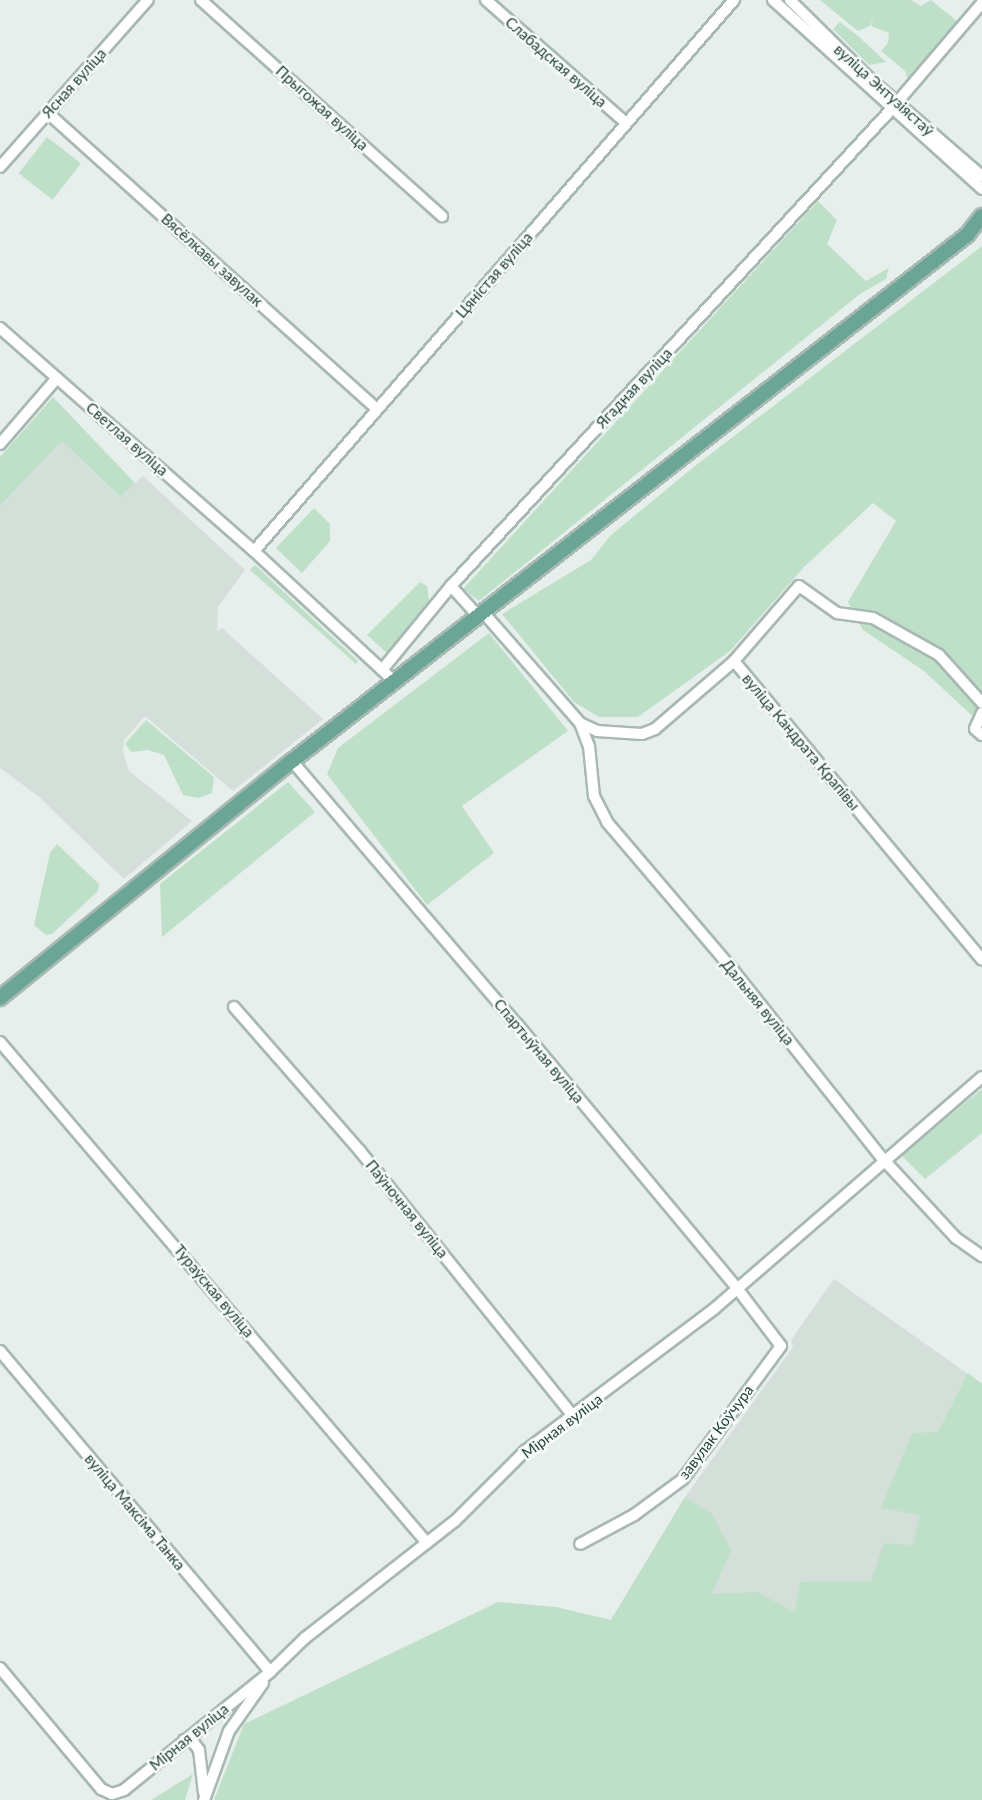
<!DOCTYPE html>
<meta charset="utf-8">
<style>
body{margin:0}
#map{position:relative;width:982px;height:1800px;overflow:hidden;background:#e6efeb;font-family:Lato,sans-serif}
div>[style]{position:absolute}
.built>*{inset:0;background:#d4dfda}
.green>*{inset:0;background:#bfe0c8;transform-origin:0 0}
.roads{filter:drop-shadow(2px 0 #a8b8b2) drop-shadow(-2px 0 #a8b8b2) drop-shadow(0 2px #a8b8b2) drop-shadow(0 -2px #a8b8b2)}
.minor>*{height:10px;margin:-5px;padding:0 5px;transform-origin:5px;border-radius:5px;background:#fff}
.major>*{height:14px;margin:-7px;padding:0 7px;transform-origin:7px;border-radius:7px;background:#6aa596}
span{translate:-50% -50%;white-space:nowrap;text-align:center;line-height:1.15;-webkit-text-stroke:5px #f7fbf9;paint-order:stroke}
.street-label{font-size:15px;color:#24423a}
</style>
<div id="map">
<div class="built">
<i style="clip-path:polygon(62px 441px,119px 497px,143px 476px,245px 570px,218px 607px,217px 631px,222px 628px,323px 719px,233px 791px,145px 716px,124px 740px,123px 752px,129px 771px,192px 821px,124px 879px,38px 796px,0 768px,0 506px)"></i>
<i style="clip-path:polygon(834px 1279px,982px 1384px,982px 1720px,611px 1620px,685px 1497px,793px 1347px,791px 1340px)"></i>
</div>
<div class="green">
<i style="clip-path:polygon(820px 0,911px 0,921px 6px,931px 0,958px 22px,909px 83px,905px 71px,881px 51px,888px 43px,889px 33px,871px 26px,874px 17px,870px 26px,858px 31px)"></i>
<i style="clip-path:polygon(840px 22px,858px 36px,886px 62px,869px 65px,833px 29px)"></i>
<i style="left:47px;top:137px;width:43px;height:46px;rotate:38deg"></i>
<i style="clip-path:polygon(818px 201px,837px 220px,827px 244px,866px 281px,889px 268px,886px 279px,860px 294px,479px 601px,463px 589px)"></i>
<i style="clip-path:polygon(982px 246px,982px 725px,924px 671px,863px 630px,848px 602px,896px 521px,873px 503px,804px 567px,730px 651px,638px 717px,599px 717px,574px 702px,502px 614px,591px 560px,611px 535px,695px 466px)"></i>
<i style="clip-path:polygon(53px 397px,135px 483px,120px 497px,62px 441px,0 506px,0 457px)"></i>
<i style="clip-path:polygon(314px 508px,330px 524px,330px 541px,302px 573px,276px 548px)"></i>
<i style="clip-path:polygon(255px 565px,358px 661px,356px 664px,250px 570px)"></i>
<i style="clip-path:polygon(420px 582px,427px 586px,430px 606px,390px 656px,367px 635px)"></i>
<i style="clip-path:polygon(489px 633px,568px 731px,462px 806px,494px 853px,427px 905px,327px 774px,338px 748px)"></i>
<i style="clip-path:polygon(146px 720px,214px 777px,212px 793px,198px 798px,183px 795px,164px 755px,148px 750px,131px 752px,125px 744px)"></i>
<i style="clip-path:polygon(288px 782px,315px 812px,162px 937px,160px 884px)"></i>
<i style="clip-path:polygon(57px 844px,99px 884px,98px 891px,52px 934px,46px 935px,34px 925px,50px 853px)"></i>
<i style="clip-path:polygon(982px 1089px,982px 1133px,925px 1179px,901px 1155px)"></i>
<i style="clip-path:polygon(968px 1373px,982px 1384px,982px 1800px,214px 1800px,244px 1724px,498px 1602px,556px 1607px,611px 1620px,685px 1497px,712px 1514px,731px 1550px,712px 1594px,757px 1592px,795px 1612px,800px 1582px,871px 1581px,884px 1543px,913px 1545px,920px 1515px,881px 1508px,912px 1433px,938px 1432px)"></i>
<i style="clip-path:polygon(193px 1774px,185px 1800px,151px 1800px)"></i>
</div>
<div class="roads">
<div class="minor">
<i style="left:201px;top:0;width:324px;rotate:41.9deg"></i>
<i style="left:486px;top:0;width:186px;rotate:41.3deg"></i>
<i style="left:773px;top:0;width:282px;rotate:42.1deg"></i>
<i style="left:790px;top:0;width:114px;rotate:44.6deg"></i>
<i style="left:871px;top:80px;width:147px;rotate:40.9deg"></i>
<i style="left:48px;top:113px;width:441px;rotate:42deg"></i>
<i style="left:0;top:167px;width:223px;rotate:-48.5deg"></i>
<i style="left:0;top:328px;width:338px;rotate:41.3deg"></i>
<i style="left:254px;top:551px;width:191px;rotate:42.9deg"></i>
<i style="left:0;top:444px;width:87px;rotate:-49.2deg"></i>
<i style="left:254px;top:551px;width:731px;rotate:-48.94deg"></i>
<i style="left:451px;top:586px;width:39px;rotate:48deg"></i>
<i style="left:482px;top:611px;width:149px;rotate:48.8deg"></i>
<i style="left:580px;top:723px;width:19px;rotate:25deg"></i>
<i style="left:597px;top:731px;width:45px;rotate:3.8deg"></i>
<i style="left:642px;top:734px;width:14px;rotate:-21deg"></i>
<i style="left:655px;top:729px;width:104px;rotate:-40.7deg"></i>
<i style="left:734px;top:661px;width:99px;rotate:-49.1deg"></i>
<i style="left:799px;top:586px;width:47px;rotate:35.4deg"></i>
<i style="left:837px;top:613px;width:36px;rotate:8deg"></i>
<i style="left:873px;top:618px;width:76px;rotate:29.3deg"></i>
<i style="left:939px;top:655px;width:64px;rotate:48.1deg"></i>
<i style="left:734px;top:661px;width:388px;rotate:50.3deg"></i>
<i style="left:382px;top:670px;width:109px;rotate:-50.6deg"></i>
<i style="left:451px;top:586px;width:644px;rotate:-47.27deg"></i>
<i style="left:888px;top:113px;width:145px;rotate:-49.5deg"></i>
<i style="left:982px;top:713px;width:17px;rotate:114deg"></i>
<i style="left:975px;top:729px;width:9px;rotate:41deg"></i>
<i style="left:580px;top:723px;width:25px;rotate:69deg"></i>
<i style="left:589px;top:746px;width:50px;rotate:84.3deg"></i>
<i style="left:594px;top:796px;width:29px;rotate:63deg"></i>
<i style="left:607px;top:822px;width:194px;rotate:49.6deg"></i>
<i style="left:733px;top:970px;width:241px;rotate:51.6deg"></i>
<i style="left:883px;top:1159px;width:108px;rotate:47.3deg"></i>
<i style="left:956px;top:1238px;width:32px;rotate:35deg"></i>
<i style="left:292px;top:761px;width:346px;rotate:49.5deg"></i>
<i style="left:517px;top:1024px;width:342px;rotate:50.2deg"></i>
<i style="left:736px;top:1287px;width:74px;rotate:52.7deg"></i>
<i style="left:781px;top:1346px;width:165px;rotate:126.4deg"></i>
<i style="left:683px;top:1479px;width:61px;rotate:143.7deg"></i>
<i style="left:634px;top:1515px;width:61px;rotate:151.8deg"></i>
<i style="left:234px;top:1007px;width:191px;rotate:48.8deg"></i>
<i style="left:360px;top:1151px;width:341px;rotate:51.2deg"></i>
<i style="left:0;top:1042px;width:658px;rotate:49.56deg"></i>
<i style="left:0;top:1351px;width:419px;rotate:49.9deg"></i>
<i style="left:0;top:1668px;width:158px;rotate:50.1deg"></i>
<i style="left:101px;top:1789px;width:12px;rotate:24deg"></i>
<i style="left:112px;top:1794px;width:13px;rotate:-18deg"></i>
<i style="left:124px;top:1790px;width:188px;rotate:-38.9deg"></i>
<i style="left:270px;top:1672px;width:49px;rotate:-44.2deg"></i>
<i style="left:305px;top:1638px;width:190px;rotate:-38deg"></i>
<i style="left:455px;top:1521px;width:99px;rotate:-45deg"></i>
<i style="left:525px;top:1451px;width:236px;rotate:-36.9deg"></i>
<i style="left:714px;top:1309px;width:354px;rotate:-40.9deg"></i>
<i style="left:184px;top:1740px;width:9px;rotate:13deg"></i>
<i style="left:193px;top:1742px;width:10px;rotate:53deg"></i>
<i style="left:199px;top:1750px;width:43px;rotate:83.4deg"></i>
<i style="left:204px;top:1800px;width:73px;rotate:-70.1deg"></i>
<i style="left:229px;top:1731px;width:59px;rotate:-54.7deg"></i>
</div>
<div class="major">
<i style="left:0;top:998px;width:376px;rotate:-39.1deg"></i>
<i style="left:292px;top:761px;width:856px;rotate:-37.93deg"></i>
<i style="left:967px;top:235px;width:24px;rotate:-52deg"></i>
</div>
</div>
<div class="street-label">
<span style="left:556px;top:62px;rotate:41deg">Слабадская вуліца</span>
<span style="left:74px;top:83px;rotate:-48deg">Ясная вуліца</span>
<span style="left:884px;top:90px;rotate:42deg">вуліца Энтузіястаў</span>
<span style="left:322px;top:108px;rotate:42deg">Прыгожая вуліца</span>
<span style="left:212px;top:260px;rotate:42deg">Вясёлкавы завулак</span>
<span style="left:494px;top:275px;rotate:-49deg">Цяністая вуліца</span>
<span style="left:634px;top:388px;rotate:-47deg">Ягадная вуліца</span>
<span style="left:127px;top:439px;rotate:41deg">Светлая вуліца</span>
<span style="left:801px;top:742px;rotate:50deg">вуліца Кандрата Крапівы</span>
<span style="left:758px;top:1002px;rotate:51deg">Дальняя вуліца</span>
<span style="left:539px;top:1051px;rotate:50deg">Спартыўная вуліца</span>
<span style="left:407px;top:1209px;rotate:51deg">Паўночная вуліца</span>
<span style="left:214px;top:1291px;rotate:50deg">Тураўская вуліца</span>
<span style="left:562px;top:1426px;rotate:-37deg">Мірная вуліца</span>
<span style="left:716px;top:1432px;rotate:-53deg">завулак Коўчура</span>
<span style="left:135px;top:1512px;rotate:50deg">вуліца Максіма Танка</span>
<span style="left:189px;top:1737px;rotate:-39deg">Мірная вуліца</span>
</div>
</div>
